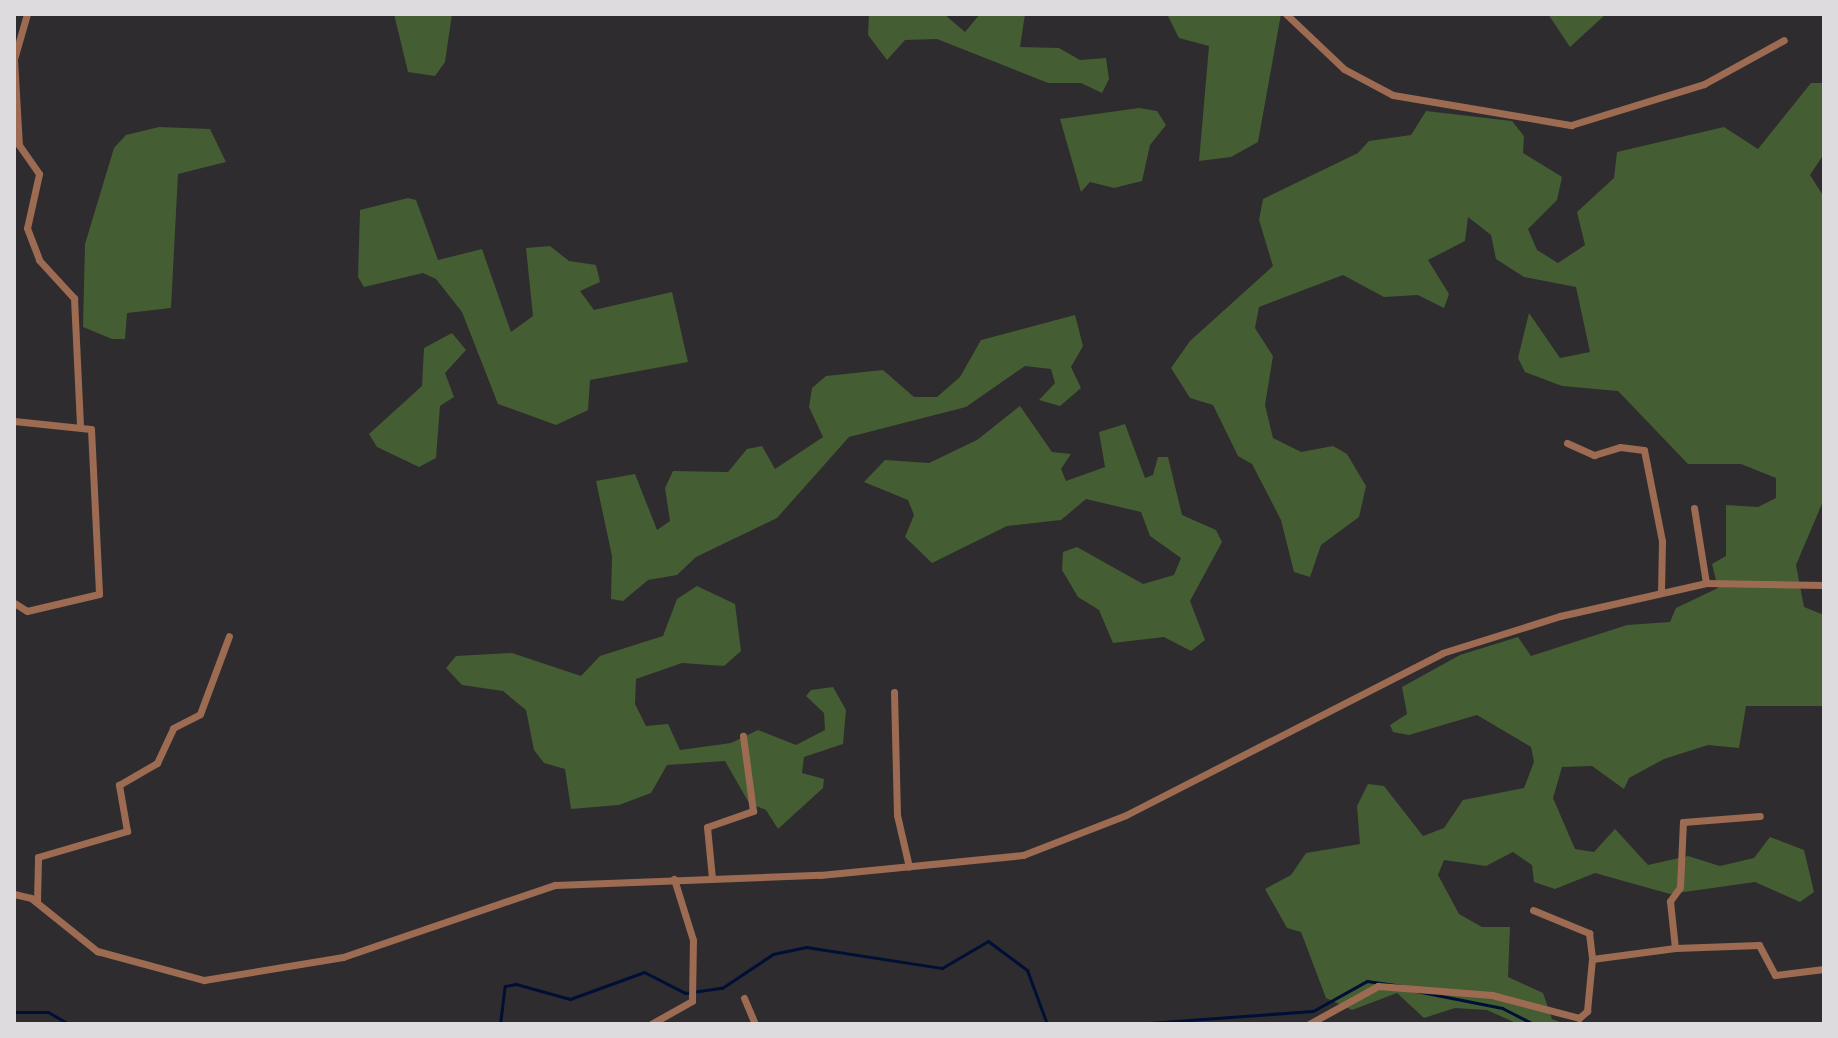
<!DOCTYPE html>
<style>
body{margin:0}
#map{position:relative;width:1838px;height:1038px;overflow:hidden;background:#2e2c2e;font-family:Commissioner,sans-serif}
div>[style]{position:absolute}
.green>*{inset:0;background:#445d32}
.stream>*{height:3px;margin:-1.5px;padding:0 1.5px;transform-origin:1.5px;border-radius:1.5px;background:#000f36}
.street>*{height:7px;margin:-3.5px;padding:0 3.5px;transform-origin:3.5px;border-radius:3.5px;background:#9c6b52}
span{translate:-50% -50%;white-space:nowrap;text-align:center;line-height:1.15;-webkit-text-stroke:6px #2e2c2e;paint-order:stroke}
.frame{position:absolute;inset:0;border:16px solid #dddbdd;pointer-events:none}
</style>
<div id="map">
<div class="green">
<i style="clip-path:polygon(394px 14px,452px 14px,445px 62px,435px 76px,408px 72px)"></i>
<i style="clip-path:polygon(869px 14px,944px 14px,965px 32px,980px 14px,1025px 14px,1020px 47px,1059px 48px,1080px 60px,1106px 58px,1109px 79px,1102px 93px,1081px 83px,1048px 83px,937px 39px,905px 40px,887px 60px,868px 35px)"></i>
<i style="clip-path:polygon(1281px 14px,1258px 142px,1231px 157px,1199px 161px,1209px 46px,1179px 38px,1167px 14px)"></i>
<i style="clip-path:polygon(1548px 14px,1606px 14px,1570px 47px)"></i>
<i style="clip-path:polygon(1811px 83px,1824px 83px,1824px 154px,1810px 175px,1824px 197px,1824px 499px,1796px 565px,1804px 607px,1824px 615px,1824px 706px,1746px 706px,1739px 748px,1708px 745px,1664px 759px,1629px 778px,1624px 789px,1592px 766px,1562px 767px,1553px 798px,1575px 849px,1594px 852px,1615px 829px,1648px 865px,1688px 856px,1720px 866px,1754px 858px,1770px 837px,1804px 850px,1814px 892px,1800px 902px,1755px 882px,1670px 894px,1595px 873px,1555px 889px,1534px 882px,1532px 865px,1513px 852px,1486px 866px,1444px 860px,1438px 875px,1459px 914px,1482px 927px,1510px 927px,1508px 977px,1543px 993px,1552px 1019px,1565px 1024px,1518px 1024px,1487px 1010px,1455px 1008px,1424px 1018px,1397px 993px,1352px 1010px,1326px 998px,1301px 932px,1287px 928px,1265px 889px,1291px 875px,1306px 853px,1360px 844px,1357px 806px,1368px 784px,1384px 786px,1423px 836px,1444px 828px,1463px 800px,1524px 788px,1534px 762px,1531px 747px,1477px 715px,1409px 735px,1393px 732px,1390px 725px,1407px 714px,1402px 687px,1460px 655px,1518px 637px,1531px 656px,1627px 625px,1670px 622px,1676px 608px,1718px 588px,1712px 564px,1726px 556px,1726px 505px,1758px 507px,1776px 498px,1776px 478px,1741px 464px,1688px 464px,1618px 391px,1562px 386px,1525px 372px,1518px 358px,1529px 313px,1560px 358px,1590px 352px,1576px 287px,1524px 277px,1496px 259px,1491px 235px,1468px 217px,1465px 241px,1428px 260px,1449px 294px,1444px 308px,1418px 295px,1384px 297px,1343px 275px,1259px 307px,1255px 328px,1273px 356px,1265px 405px,1273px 438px,1301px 452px,1333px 446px,1347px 454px,1366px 486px,1359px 517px,1321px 545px,1310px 577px,1294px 572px,1281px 520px,1252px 464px,1238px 456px,1213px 405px,1190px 398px,1171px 368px,1190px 341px,1273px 266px,1259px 220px,1263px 199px,1358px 153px,1369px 141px,1411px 135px,1426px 111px,1512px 121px,1524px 136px,1523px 153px,1562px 177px,1557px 200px,1528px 229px,1537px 250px,1558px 263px,1585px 245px,1577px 212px,1614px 178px,1617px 152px,1724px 127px,1758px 149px)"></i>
<i style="clip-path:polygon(1139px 108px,1157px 111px,1166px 125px,1150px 145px,1142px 181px,1114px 188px,1090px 182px,1081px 192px,1060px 119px)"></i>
<i style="clip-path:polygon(159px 127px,210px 129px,226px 162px,178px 174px,171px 308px,127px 313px,125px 339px,112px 339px,83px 327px,85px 244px,114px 148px,126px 135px)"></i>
<i style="clip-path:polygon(408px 198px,416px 200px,438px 260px,482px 249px,511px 332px,533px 316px,526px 248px,550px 246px,569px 261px,596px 265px,600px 282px,580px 291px,594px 310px,672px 292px,688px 362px,590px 380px,588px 410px,556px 425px,498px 404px,462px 312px,436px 279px,423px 273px,364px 287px,358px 277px,360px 210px)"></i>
<i style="clip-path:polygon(1075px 315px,1083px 346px,1071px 367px,1081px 388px,1060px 406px,1039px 400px,1055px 383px,1051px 369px,1025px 366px,966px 407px,849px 437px,777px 518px,696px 557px,677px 575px,648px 580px,623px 601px,611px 599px,612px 556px,596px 481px,635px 474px,657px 530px,670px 521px,665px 488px,673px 471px,728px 472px,747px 449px,762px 446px,775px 469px,823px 437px,809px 407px,812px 388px,826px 376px,883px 370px,914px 397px,937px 397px,960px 377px,981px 340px)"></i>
<i style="clip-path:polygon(452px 333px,466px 350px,445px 373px,454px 397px,440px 406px,436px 458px,419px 467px,377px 447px,369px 434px,422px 386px,424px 348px)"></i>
<i style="clip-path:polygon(1020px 406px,1052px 452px,1071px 454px,1061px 469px,1066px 481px,1105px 467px,1099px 432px,1125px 424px,1145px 478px,1153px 475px,1158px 457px,1168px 457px,1182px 515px,1216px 530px,1222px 542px,1190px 601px,1205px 640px,1191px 651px,1164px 637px,1113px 643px,1099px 610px,1078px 597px,1062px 570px,1063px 552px,1077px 547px,1143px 584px,1174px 575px,1181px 558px,1150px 536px,1141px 512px,1086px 499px,1061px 520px,1007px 526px,932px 563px,905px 537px,914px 515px,908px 500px,864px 482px,885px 460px,929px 463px,977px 440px)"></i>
<i style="clip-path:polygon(697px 586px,735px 604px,741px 651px,724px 666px,682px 663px,636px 679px,635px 704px,646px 726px,668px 724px,680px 750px,731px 743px,758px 730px,796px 745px,825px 730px,824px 713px,806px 696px,811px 690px,833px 687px,846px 710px,843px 744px,804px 757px,802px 773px,824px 779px,823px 788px,778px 829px,766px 810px,749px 803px,725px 761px,667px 765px,651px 793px,619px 805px,571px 809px,565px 769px,544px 763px,534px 750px,526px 710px,503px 691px,462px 685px,446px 668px,456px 656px,512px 653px,581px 676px,600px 656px,663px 636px,677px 599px)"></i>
</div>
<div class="stream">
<i style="left:1411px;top:990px;width:93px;rotate:11.2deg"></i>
<i style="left:1502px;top:1008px;width:36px;rotate:27deg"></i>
<i style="left:14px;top:1012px;width:34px"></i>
<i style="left:48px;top:1012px;width:24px;rotate:30deg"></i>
<i style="left:500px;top:1024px;width:38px;rotate:-83deg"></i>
<i style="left:505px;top:986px;width:11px;rotate:-10deg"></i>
<i style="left:516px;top:984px;width:56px;rotate:15.5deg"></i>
<i style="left:570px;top:999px;width:79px;rotate:-20deg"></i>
<i style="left:644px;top:972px;width:46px;rotate:27.1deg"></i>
<i style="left:685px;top:993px;width:37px;rotate:-8deg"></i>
<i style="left:722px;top:988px;width:61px;rotate:-33.7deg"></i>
<i style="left:773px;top:954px;width:34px;rotate:-12deg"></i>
<i style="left:806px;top:947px;width:138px;rotate:8.8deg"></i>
<i style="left:942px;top:968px;width:53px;rotate:-30.4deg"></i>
<i style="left:988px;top:941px;width:49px;rotate:36.6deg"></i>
<i style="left:1027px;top:970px;width:58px;rotate:69.7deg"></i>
<i style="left:1135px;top:1024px;width:178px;rotate:-4.2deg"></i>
<i style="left:1313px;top:1011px;width:62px;rotate:-29.1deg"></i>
<i style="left:1367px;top:981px;width:37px;rotate:8deg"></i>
</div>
<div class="street">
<i style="left:27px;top:14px;width:47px;rotate:106.1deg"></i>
<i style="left:14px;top:59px;width:86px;rotate:86.7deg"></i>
<i style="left:19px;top:145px;width:35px;rotate:55deg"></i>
<i style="left:39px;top:174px;width:55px;rotate:102.5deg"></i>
<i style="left:27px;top:228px;width:34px;rotate:69deg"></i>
<i style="left:39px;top:260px;width:52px;rotate:47.4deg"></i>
<i style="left:74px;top:298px;width:129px;rotate:87.3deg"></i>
<i style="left:1286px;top:14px;width:80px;rotate:43.5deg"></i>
<i style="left:1344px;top:69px;width:55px;rotate:28deg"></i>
<i style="left:1393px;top:95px;width:181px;rotate:9.6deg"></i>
<i style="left:1571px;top:125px;width:139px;rotate:-17.1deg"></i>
<i style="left:1704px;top:84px;width:91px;rotate:-28.8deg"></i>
<i style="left:14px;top:421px;width:77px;rotate:5.9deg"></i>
<i style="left:91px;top:429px;width:165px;rotate:87.2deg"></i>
<i style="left:99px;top:594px;width:74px;rotate:166.7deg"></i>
<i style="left:27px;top:611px;width:15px;rotate:-148deg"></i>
<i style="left:1567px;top:443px;width:30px;rotate:24deg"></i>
<i style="left:1594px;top:455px;width:27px;rotate:-17deg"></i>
<i style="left:1620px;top:447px;width:24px;rotate:7deg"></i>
<i style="left:1644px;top:450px;width:93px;rotate:78.8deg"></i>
<i style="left:1662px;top:541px;width:50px;rotate:91.1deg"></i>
<i style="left:1694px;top:508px;width:76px;rotate:80.9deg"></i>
<i style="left:894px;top:692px;width:123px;rotate:88.6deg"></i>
<i style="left:897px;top:815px;width:53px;rotate:77deg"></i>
<i style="left:712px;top:878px;width:51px;rotate:-95.6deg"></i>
<i style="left:707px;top:827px;width:49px;rotate:-19.2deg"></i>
<i style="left:753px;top:811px;width:76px;rotate:-97.6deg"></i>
<i style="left:14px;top:894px;width:17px;rotate:13deg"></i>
<i style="left:31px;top:898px;width:85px;rotate:38.8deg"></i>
<i style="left:97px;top:951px;width:111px;rotate:15.2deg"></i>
<i style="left:204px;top:980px;width:141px;rotate:-9.4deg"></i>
<i style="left:343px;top:957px;width:224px;rotate:-18.8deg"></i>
<i style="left:555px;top:885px;width:265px;rotate:-2.2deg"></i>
<i style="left:820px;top:875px;width:204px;rotate:-5.6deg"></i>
<i style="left:1023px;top:855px;width:110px;rotate:-21.2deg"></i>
<i style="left:1126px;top:815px;width:355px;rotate:-27.1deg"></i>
<i style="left:1442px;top:653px;width:124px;rotate:-17.4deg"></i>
<i style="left:1560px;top:616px;width:150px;rotate:-12.7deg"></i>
<i style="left:1706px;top:583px;width:118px;rotate:1deg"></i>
<i style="left:37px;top:902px;width:45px;rotate:-88.7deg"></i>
<i style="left:38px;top:857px;width:93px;rotate:-16.3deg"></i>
<i style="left:127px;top:831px;width:47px;rotate:-99.9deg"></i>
<i style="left:119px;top:785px;width:44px;rotate:-30.1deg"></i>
<i style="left:157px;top:763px;width:38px;rotate:-65deg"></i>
<i style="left:173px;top:728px;width:30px;rotate:-27deg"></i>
<i style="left:200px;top:714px;width:83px;rotate:-69.6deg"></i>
<i style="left:1533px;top:910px;width:61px;rotate:22.3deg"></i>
<i style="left:1589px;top:933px;width:26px;rotate:83deg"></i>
<i style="left:1675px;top:948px;width:47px;rotate:-96.1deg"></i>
<i style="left:1670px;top:901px;width:17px;rotate:-54deg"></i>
<i style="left:1680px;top:887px;width:65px;rotate:-87.4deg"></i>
<i style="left:1683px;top:822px;width:77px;rotate:-4.5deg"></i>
<i style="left:744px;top:998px;width:28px;rotate:67deg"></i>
<i style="left:651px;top:1024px;width:47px;rotate:-29.3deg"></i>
<i style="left:692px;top:1001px;width:61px;rotate:-89.1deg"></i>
<i style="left:693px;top:940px;width:64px;rotate:-107.3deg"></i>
<i style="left:1309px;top:1024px;width:79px;rotate:-28.8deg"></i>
<i style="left:1378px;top:986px;width:114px;rotate:4.5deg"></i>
<i style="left:1492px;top:995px;width:90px;rotate:14.8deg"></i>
<i style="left:1579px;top:1018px;width:11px;rotate:-41deg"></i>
<i style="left:1587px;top:1011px;width:52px;rotate:-84.5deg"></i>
<i style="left:1592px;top:959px;width:84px;rotate:-7.5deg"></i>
<i style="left:1675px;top:948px;width:84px;rotate:-2deg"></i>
<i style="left:1759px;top:945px;width:34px;rotate:62deg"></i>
<i style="left:1775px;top:975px;width:49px;rotate:-7deg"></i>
</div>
<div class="frame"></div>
</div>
